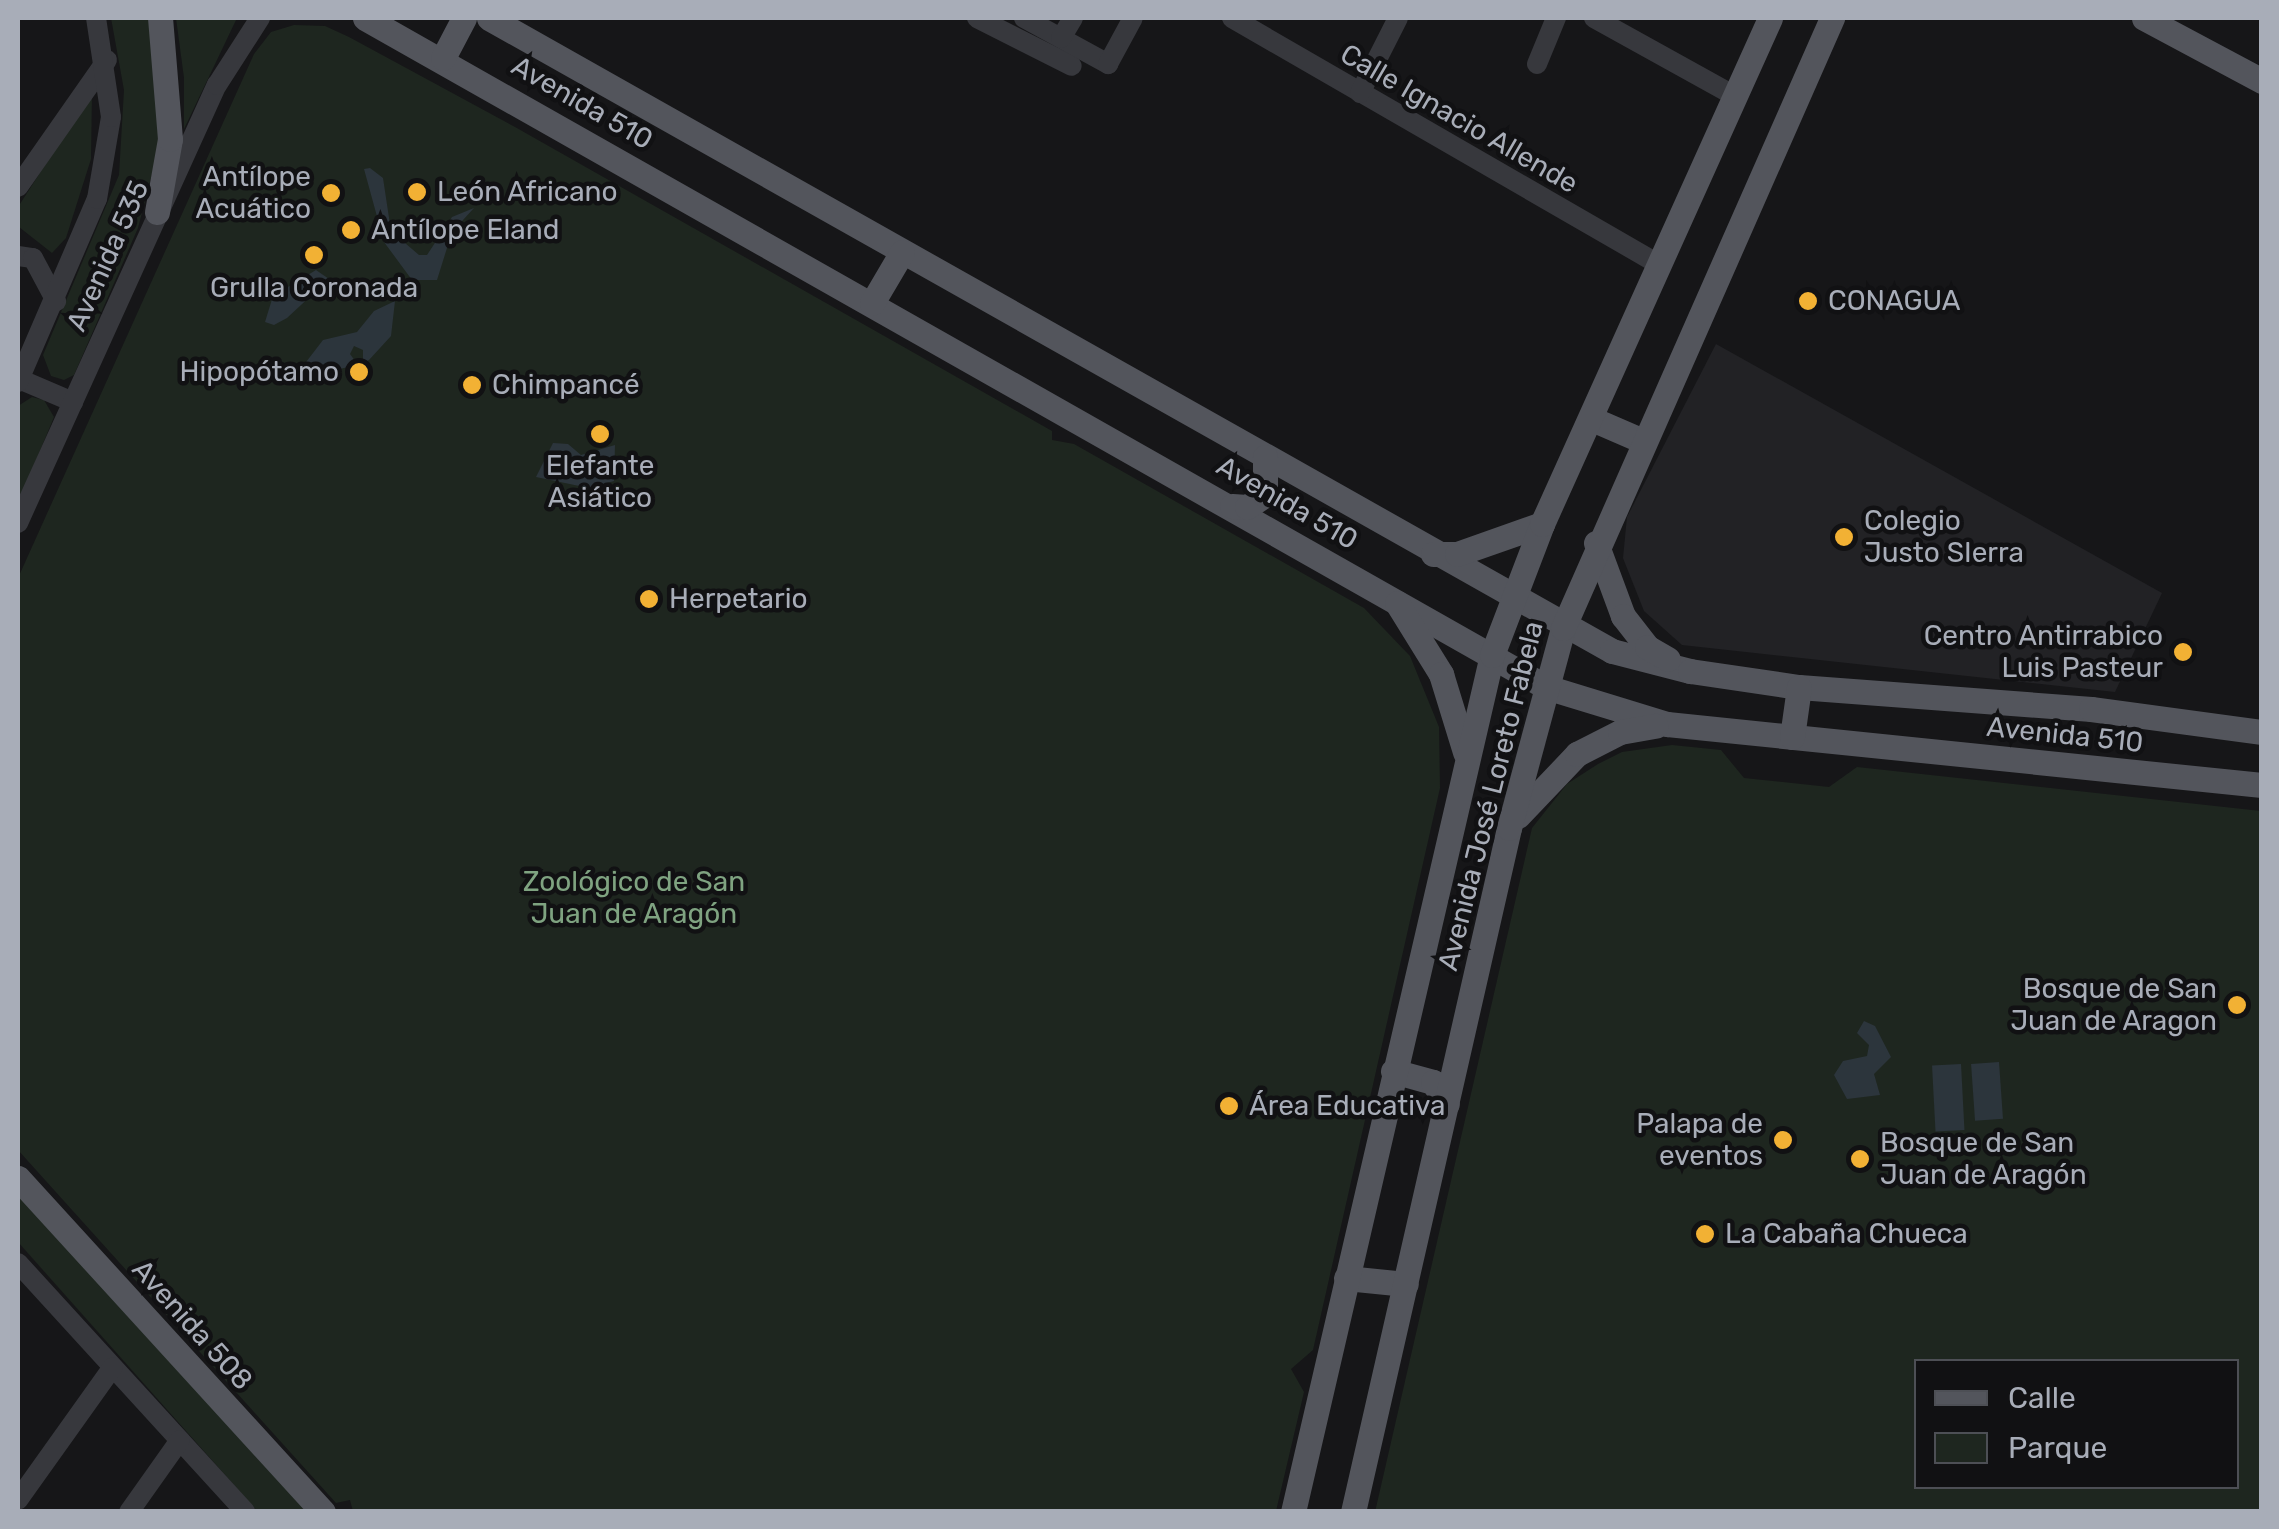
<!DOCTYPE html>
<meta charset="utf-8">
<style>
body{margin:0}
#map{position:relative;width:2279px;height:1529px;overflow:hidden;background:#161618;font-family:Rubik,sans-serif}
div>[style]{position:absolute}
.built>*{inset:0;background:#222225}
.green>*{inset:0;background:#1e261f}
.water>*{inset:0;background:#2c353c;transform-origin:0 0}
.minor>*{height:20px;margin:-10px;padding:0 10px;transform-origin:10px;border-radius:10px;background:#37383d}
.major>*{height:25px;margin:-12.5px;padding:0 12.5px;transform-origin:12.5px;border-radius:12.5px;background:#53555c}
.dots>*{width:28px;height:28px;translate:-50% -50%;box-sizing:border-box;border:5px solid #111113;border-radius:50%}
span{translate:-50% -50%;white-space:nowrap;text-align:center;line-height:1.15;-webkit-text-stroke:9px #111113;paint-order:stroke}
.street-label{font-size:28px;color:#a8adb8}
.poi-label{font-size:28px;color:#a8adb8}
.right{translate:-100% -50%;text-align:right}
.left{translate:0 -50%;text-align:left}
.park-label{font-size:28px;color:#7fa381}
.frame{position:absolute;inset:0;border:20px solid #a8adb8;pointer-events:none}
.legend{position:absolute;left:1914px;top:1359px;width:325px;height:130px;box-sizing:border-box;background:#111113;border:2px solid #4d4f55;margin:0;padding:12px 18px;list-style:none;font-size:30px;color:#a8adb8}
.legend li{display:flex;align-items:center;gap:20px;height:50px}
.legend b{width:50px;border:2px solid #4d4f55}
</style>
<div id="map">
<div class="built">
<i style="clip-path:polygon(1716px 344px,2162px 593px,2115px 692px,1682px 645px,1644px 611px,1623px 558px,1627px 517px)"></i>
</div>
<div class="green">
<i style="clip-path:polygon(111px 18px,150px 18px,159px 147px,138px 228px,74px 375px,64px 380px,51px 376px,43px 355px,119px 175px,124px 90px)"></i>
<i style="clip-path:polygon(176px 18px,237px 18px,184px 129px,184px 78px)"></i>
<i style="clip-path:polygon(294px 25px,325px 26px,349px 37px,515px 127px,1052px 431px,1052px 440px,1074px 444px,1364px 608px,1410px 656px,1439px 727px,1440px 788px,1313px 1350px,1291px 1369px,1304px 1392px,1276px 1511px,353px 1511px,350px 1500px,336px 1503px,18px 1150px,18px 578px,254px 54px,271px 32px)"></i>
<i style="clip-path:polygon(92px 92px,91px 159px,66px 238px,52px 253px,19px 227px,18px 207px)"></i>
<i style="clip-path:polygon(32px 397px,44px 400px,54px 417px,18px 504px,18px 406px)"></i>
<i style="clip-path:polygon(evenodd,1672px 745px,1721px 750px,1744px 778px,1829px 787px,1857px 767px,2261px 811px,2261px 1511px,1375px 1512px,1532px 828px,1567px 784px,1598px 764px,1622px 752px,1672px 745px,1916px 1362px,2236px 1362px,2236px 1486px,1916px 1486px,1916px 1362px)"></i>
<i style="clip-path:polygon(18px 1193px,307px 1511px,257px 1511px,18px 1242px)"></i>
</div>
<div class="water">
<i style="clip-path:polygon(370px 168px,383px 178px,391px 231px,419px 255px,427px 255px,452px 217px,474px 208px,452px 232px,437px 280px,412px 280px,384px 242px,364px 169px)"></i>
<i style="clip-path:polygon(316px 270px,329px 279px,287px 318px,274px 325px,265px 322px,273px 296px)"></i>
<i style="clip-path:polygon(395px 301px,391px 336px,369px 360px,363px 363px,363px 350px,354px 346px,350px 354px,358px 365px,330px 371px,303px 366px,323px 340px,357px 332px,374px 311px)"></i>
<i style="clip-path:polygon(553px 443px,568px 444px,581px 455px,615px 445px,614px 481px,589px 488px,536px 477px)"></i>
<i style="clip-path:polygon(1864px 1021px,1875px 1026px,1891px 1057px,1874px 1074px,1880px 1095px,1847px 1099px,1834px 1075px,1843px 1061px,1867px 1056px,1869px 1045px,1857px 1033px)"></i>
<i style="left:1999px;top:1062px;width:57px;height:28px;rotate:86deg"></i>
<i style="left:1961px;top:1064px;width:66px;height:29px;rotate:87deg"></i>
</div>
<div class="minor">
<i style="left:977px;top:18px;width:106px;rotate:26.8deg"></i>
<i style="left:1024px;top:18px;width:96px;rotate:28.7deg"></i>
<i style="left:1108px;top:64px;width:52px;rotate:-61.5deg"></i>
<i style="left:1232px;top:18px;width:493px;rotate:30deg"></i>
<i style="left:1594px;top:18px;width:161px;rotate:29deg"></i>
<i style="left:1061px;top:38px;width:23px;rotate:-59deg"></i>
<i style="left:1537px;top:64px;width:50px;rotate:-67.6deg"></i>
<i style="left:1360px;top:93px;width:84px;rotate:-63.1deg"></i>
<i style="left:18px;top:187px;width:155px;rotate:-55deg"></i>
<i style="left:18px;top:256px;width:15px;rotate:8deg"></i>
<i style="left:33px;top:258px;width:49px;rotate:61.9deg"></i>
<i style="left:19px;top:379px;width:59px;rotate:23.1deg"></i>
<i style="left:18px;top:382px;width:199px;rotate:-66.7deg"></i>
<i style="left:97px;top:199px;width:83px;rotate:-80.3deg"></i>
<i style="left:111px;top:117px;width:100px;rotate:-98.6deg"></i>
<i style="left:18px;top:523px;width:481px;rotate:-65.6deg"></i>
<i style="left:217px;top:85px;width:80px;rotate:-57.3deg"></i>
<i style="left:18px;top:1263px;width:337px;rotate:47.6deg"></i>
<i style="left:18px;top:1500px;width:163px;rotate:-54.5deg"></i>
<i style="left:129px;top:1512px;width:88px;rotate:-54.7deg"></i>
</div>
<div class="major">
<i style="left:365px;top:18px;width:1357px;rotate:29.53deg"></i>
<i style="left:1546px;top:687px;width:127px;rotate:17deg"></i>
<i style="left:1667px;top:724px;width:598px;rotate:5.85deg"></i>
<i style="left:489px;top:18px;width:1289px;rotate:29.41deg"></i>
<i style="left:1612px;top:651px;width:81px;rotate:14.4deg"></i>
<i style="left:1690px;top:671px;width:110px;rotate:8.4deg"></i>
<i style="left:1799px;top:687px;width:293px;rotate:4.3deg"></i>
<i style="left:2091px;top:709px;width:173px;rotate:7.7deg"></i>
<i style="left:2144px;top:18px;width:134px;rotate:28.1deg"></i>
<i style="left:443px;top:58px;width:45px;rotate:-62.3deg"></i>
<i style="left:157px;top:212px;width:74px;rotate:-79.9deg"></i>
<i style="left:170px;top:139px;width:121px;rotate:-94.7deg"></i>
<i style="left:872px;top:303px;width:59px;rotate:-59.5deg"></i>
<i style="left:1592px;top:419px;width:56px;rotate:23.3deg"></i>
<i style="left:1232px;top:506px;width:15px;rotate:4deg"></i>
<i style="left:1247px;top:507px;width:22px;rotate:-34deg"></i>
<i style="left:1265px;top:495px;width:38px;rotate:-90deg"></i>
<i style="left:1596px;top:543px;width:78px;rotate:69.7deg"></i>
<i style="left:1623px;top:616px;width:39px;rotate:52deg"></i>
<i style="left:1647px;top:647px;width:24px;rotate:30deg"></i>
<i style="left:1433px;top:554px;width:24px"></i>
<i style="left:1457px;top:554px;width:90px;rotate:-19.4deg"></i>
<i style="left:1397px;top:603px;width:84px;rotate:58.2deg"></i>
<i style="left:1441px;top:674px;width:82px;rotate:72.9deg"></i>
<i style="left:1792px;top:737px;width:50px;rotate:-82deg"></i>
<i style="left:1518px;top:816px;width:86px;rotate:-46.4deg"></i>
<i style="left:1577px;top:754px;width:48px;rotate:-27.1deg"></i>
<i style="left:1620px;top:732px;width:36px;rotate:-10deg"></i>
<i style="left:1393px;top:1071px;width:41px;rotate:15.4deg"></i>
<i style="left:1433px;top:1082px;width:26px;rotate:58deg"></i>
<i style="left:18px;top:1178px;width:452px;rotate:47.6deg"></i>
<i style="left:1346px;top:1278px;width:60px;rotate:5.7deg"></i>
<i style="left:1293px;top:1512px;width:880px;rotate:-76.93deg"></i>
<i style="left:1492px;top:655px;width:140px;rotate:-69.1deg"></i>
<i style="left:1542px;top:524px;width:555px;rotate:-65.74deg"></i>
<i style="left:1353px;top:1512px;width:702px;rotate:-77.15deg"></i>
<i style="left:1509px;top:828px;width:207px;rotate:-74.9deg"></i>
<i style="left:1563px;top:628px;width:667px;rotate:-66.2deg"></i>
</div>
<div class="dots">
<i style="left:417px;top:192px;background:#f2b134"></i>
<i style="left:331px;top:193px;background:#f2b134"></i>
<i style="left:351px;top:230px;background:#f2b134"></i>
<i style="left:314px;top:255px;background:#f2b134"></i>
<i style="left:1808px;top:301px;background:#f2b134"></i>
<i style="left:359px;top:372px;background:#f2b134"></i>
<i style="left:472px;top:385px;background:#f2b134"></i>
<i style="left:600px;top:434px;background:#f2b134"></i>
<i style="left:1844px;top:537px;background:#f2b134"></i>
<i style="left:649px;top:599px;background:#f2b134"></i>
<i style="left:2183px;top:652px;background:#f2b134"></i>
<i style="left:2237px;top:1005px;background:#f2b134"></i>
<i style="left:1229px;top:1106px;background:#f2b134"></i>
<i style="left:1783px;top:1140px;background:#f2b134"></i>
<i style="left:1860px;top:1159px;background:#f2b134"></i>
<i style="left:1705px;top:1234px;background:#f2b134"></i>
</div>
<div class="street-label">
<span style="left:582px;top:103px;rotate:30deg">Avenida 510</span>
<span style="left:1459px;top:119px;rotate:30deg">Calle Ignacio Allende</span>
<span style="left:108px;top:256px;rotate:-66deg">Avenida 535</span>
<span style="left:1287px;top:503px;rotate:30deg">Avenida 510</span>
<span style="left:2065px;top:735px;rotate:6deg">Avenida 510</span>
<span style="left:1491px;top:796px;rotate:-76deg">Avenida José Loreto Fabela</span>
<span style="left:192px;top:1325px;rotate:48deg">Avenida 508</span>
</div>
<div class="poi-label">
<span class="right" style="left:311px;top:193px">Antílope<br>Acuático</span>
<span class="left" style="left:437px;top:192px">León Africano</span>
<span class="left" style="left:371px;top:230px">Antílope Eland</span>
<span style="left:314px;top:288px">Grulla Coronada</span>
<span class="left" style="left:1828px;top:301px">CONAGUA</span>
<span class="right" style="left:339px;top:372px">Hipopótamo</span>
<span class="left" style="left:492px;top:385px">Chimpancé</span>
<span style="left:600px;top:482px">Elefante<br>Asiático</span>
<span class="left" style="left:1864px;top:537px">Colegio<br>Justo SIerra</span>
<span class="left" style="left:669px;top:599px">Herpetario</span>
<span class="right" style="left:2163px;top:652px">Centro Antirrabico<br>Luis Pasteur</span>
<span class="right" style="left:2217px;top:1005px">Bosque de San<br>Juan de Aragon</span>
<span class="left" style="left:1249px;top:1106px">Área Educativa</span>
<span class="right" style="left:1763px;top:1140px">Palapa de<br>eventos</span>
<span class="left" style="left:1880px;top:1159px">Bosque de San<br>Juan de Aragón</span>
<span class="left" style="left:1725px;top:1234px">La Cabaña Chueca</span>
</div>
<div class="park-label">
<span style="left:634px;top:898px">Zoológico de San<br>Juan de Aragón</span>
</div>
<div class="frame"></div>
<ul class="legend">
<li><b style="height:12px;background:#53555c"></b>Calle</li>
<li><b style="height:28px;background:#1e261f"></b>Parque</li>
</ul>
</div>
